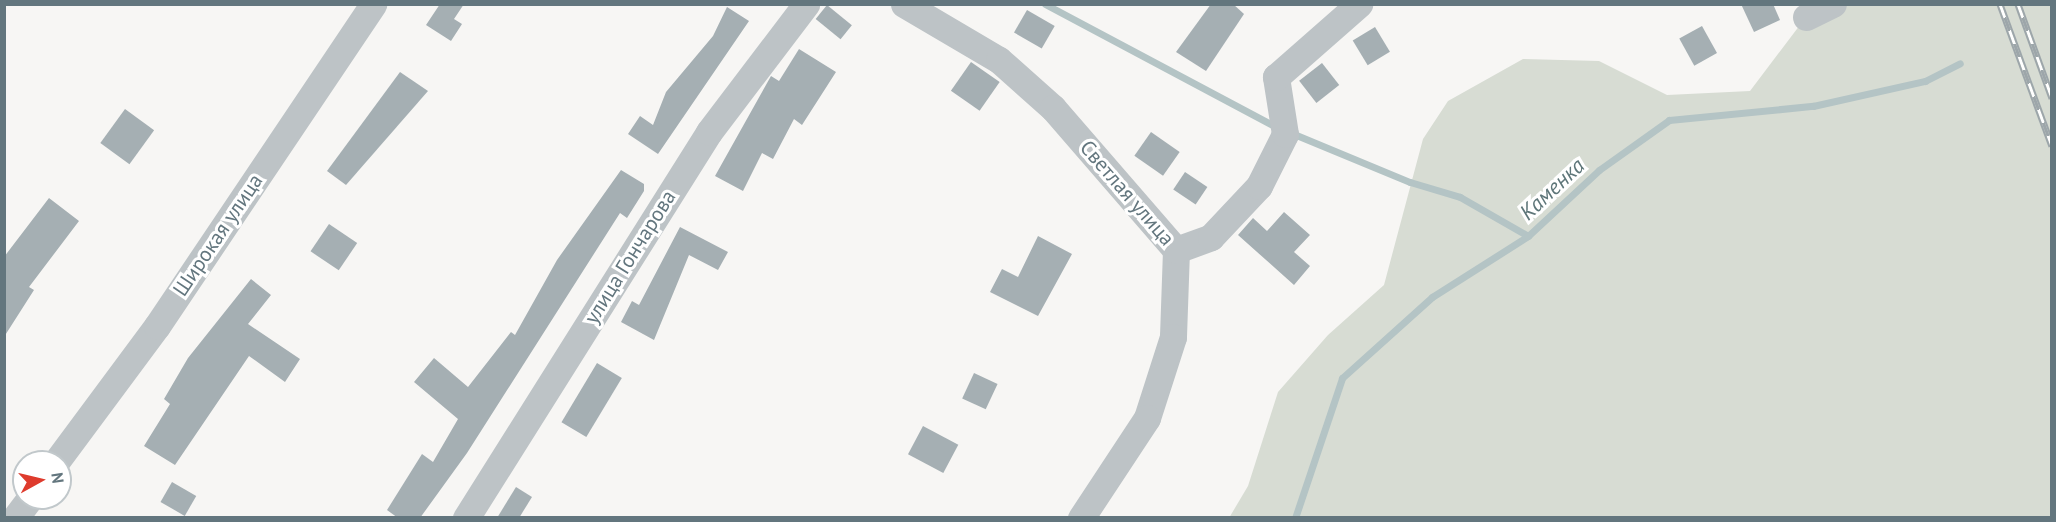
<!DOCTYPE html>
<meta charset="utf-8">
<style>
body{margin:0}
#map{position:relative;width:2056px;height:522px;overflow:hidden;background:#f7f6f4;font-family:"PT Sans",sans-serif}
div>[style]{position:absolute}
.green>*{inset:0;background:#d7dcd3}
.stream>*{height:7px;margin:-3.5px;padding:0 3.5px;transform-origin:3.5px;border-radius:3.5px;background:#b4c4c5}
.building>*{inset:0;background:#a5afb3;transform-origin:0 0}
.street>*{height:27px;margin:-13.5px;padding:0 13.5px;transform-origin:13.5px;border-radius:13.5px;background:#bdc3c6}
.rail>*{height:7px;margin-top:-3.5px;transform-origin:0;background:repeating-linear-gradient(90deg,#fff 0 14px,#9da6aa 0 28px);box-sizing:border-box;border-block:2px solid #9da6aa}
span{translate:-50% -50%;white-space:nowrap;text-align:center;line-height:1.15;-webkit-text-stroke:6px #fff;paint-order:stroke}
.street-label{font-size:21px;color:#63767e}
.water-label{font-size:22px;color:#5e7679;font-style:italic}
.frame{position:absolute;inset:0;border:6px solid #63767e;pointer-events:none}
.north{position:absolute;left:12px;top:450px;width:60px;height:60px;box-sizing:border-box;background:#fff;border:2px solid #c1c8cb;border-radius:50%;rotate:82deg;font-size:16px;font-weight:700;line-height:24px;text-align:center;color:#63767e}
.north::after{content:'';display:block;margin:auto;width:21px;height:27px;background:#de3b2d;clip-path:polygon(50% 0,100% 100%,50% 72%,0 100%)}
</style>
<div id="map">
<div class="green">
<i style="clip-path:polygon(1833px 5px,2051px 5px,2051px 517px,1229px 518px,1248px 486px,1278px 392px,1328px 335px,1384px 285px,1423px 139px,1448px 101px,1523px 59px,1599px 61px,1667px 95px,1750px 91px,1806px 17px)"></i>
</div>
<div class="stream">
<i style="left:1045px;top:4px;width:262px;rotate:28deg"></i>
<i style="left:1289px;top:132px;width:131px;rotate:22.5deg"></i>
<i style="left:1410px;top:182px;width:52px;rotate:16.7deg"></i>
<i style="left:1460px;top:197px;width:78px;rotate:29.8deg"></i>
<i style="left:1295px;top:518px;width:148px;rotate:-71.4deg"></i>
<i style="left:1342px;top:378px;width:121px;rotate:-42deg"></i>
<i style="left:1432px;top:297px;width:114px;rotate:-32.4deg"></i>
<i style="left:1528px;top:236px;width:97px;rotate:-42.9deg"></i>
<i style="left:1599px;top:170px;width:86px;rotate:-35.5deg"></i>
<i style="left:1669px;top:120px;width:145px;rotate:-5.6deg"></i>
<i style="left:1813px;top:106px;width:115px;rotate:-12.6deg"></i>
<i style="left:1925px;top:81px;width:39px;rotate:-27deg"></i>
</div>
<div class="building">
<i style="clip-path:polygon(440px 4px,464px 4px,454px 19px,462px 24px,451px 41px,426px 25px)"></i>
<i style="clip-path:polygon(1211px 4px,1233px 4px,1244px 14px,1206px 71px,1176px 52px)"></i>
<i style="clip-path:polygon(1741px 4px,1773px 4px,1780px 20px,1754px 32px)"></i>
<i style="left:827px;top:5px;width:32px;height:18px;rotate:39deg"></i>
<i style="clip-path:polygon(727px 7px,749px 21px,658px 154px,628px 134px,640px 116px,653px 125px,666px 92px,713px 36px)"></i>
<i style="left:1027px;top:10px;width:32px;height:26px;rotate:30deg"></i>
<i style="left:1702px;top:26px;width:31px;height:26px;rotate:61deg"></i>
<i style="left:1375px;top:27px;width:29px;height:26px;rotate:59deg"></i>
<i style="clip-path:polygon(799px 49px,836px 72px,802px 125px,794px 119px,773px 159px,762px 153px,743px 191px,715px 176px,771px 76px,779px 81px)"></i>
<i style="left:971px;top:62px;width:35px;height:35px;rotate:35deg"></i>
<i style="left:1322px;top:63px;width:28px;height:29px;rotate:52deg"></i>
<i style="clip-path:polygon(400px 72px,428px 91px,346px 185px,327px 171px)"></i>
<i style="left:125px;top:109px;width:36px;height:42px;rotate:36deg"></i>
<i style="left:1151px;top:132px;width:35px;height:29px;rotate:35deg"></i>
<i style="clip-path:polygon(621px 170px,644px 184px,644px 191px,627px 218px,620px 213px,467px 453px,420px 518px,398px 518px,387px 510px,422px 454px,433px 462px,458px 419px,414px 382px,434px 358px,468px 387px,511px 332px,515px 335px,557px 260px)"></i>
<i style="left:1185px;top:172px;width:27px;height:21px;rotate:34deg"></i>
<i style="clip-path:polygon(49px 198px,79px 221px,29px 287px,34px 290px,4px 337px,4px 257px)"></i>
<i style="clip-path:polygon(1284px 212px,1310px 235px,1294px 252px,1310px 266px,1294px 285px,1238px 235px,1253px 218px,1267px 231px)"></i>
<i style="left:329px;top:224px;width:34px;height:33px;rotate:34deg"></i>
<i style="clip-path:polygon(680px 227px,728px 252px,718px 270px,689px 255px,654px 340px,621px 322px,632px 301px,639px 305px)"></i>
<i style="clip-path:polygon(1038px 236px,1072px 254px,1038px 316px,990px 292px,1002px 269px,1018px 277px)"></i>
<i style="clip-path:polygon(251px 279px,271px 295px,248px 324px,300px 359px,285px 382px,249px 356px,175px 465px,144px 446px,170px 404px,164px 399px,188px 358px)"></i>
<i style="left:597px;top:363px;width:29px;height:69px;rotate:31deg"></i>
<i style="left:974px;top:373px;width:26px;height:28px;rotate:25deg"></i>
<i style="left:923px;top:426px;width:40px;height:32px;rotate:28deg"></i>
<i style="left:172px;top:482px;width:28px;height:23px;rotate:30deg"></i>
<i style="clip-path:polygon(516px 487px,532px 497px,519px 518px,497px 518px)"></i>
</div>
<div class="street">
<i style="left:904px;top:4px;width:110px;rotate:30.5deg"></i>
<i style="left:999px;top:60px;width:72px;rotate:41.6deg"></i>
<i style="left:1053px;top:108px;width:188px;rotate:49.1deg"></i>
<i style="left:1176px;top:250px;width:87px;rotate:92deg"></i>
<i style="left:1173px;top:337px;width:85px;rotate:107.8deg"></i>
<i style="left:1147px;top:418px;width:120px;rotate:123.4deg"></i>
<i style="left:1806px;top:17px;width:30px;rotate:-26deg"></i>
<i style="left:1176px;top:250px;width:37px;rotate:-20deg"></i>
<i style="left:1211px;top:237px;width:70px;rotate:-46.7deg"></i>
<i style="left:1259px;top:186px;width:58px;rotate:-63.4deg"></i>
<i style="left:1285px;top:134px;width:58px;rotate:-99deg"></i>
<i style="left:1276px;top:77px;width:111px;rotate:-41.3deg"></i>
<i style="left:56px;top:462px;width:169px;rotate:-53.4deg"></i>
<i style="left:157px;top:326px;width:388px;rotate:-56.1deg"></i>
<i style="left:15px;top:518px;width:25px;rotate:-53deg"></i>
<i style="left:466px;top:518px;width:456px;rotate:-57.8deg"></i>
<i style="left:709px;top:132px;width:161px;rotate:-52.8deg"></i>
</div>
<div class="rail">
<i style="left:2000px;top:4px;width:151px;rotate:69.9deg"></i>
<i style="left:2018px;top:4px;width:100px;rotate:70.1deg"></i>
</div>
<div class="street-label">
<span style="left:1127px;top:193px;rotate:49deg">Светлая улица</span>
<span style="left:218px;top:235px;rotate:-56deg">Широкая улица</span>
<span style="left:630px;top:257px;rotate:-58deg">улица Гончарова</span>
</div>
<div class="water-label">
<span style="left:1552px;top:189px;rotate:-43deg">Каменка</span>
</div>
<div class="frame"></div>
<div class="north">N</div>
</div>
